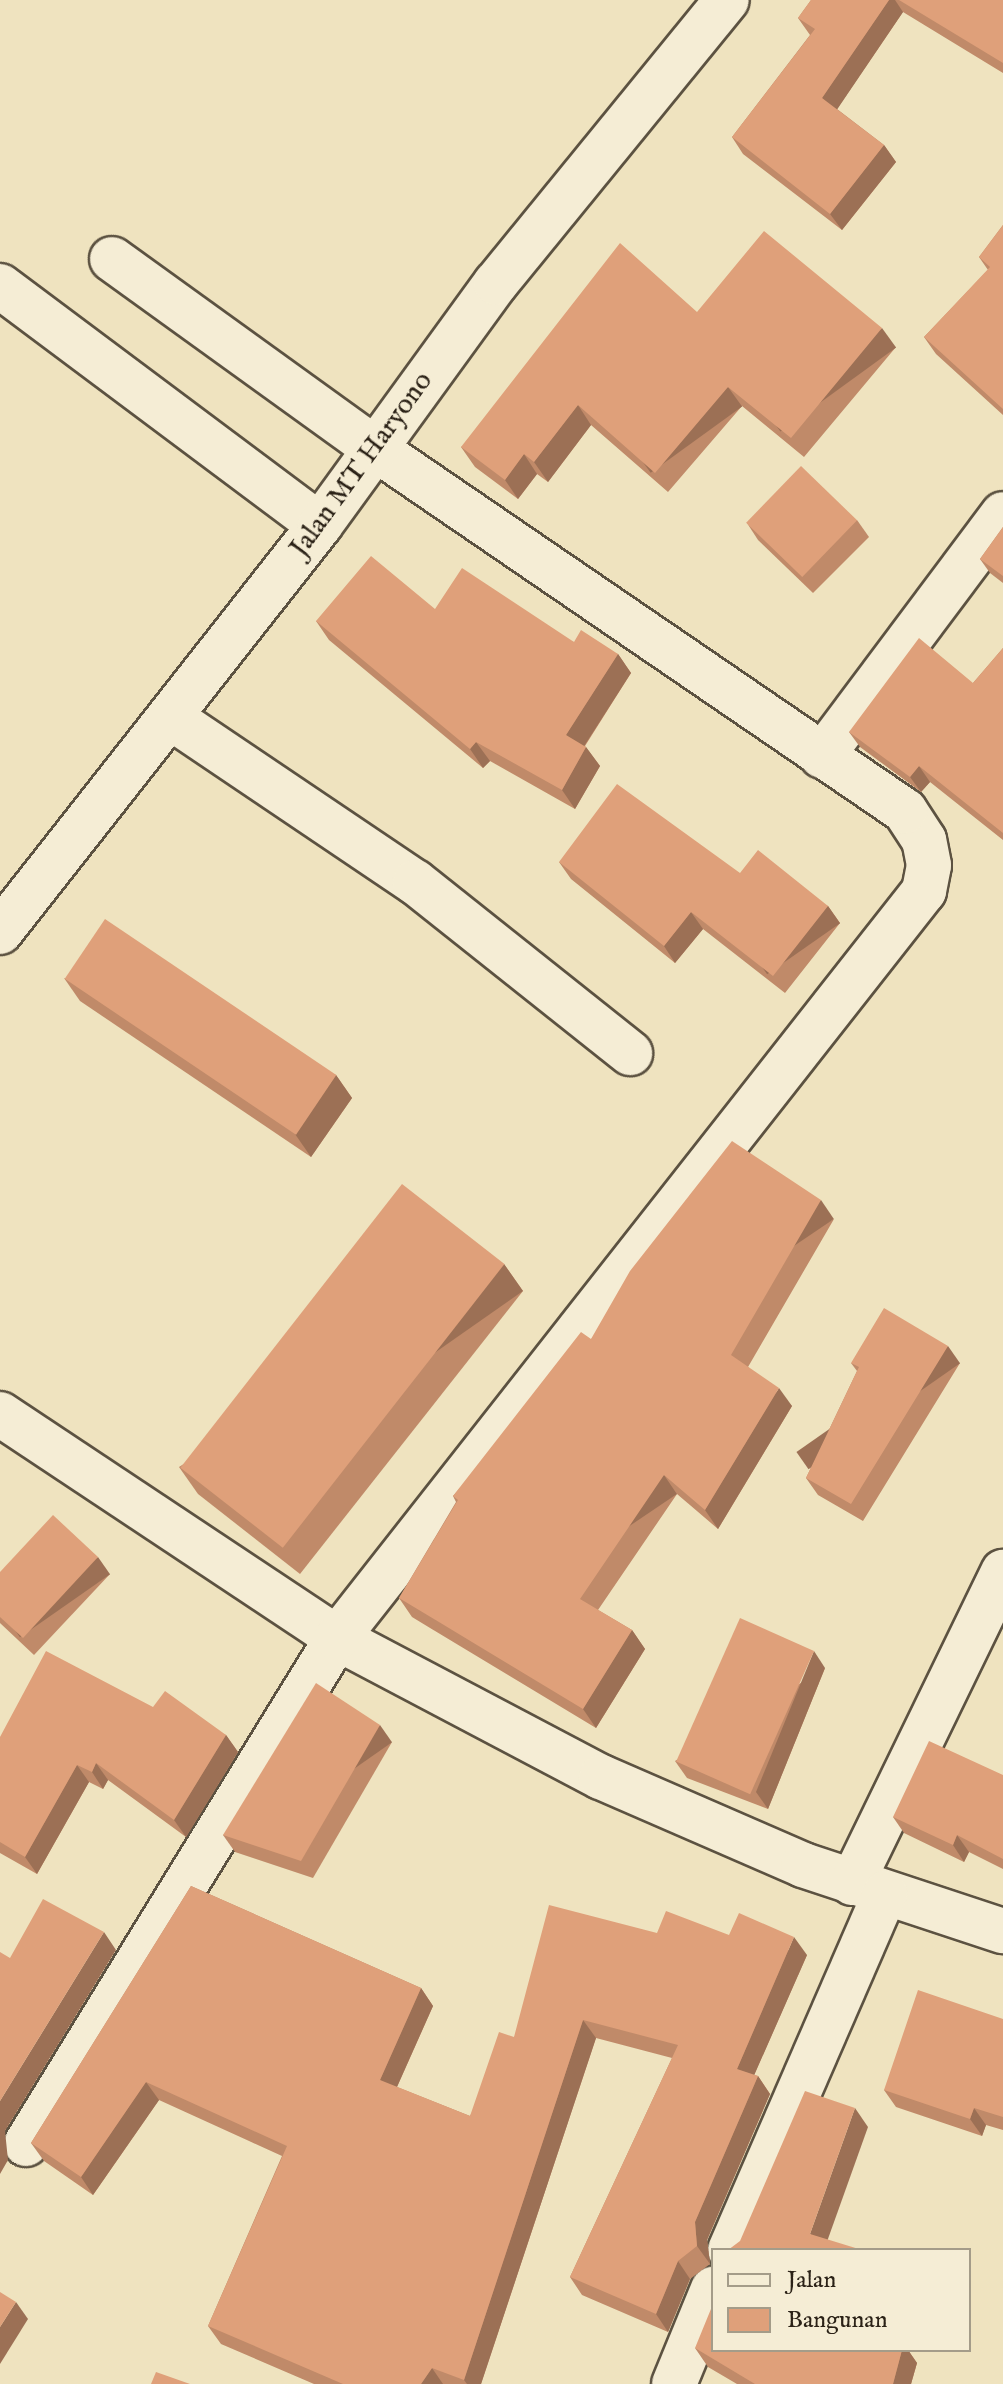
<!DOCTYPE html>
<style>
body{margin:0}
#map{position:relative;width:1003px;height:2384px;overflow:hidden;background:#efe3bf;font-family:"IM FELL English",serif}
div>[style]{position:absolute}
.roads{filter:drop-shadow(2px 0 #5c5241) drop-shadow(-2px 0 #5c5241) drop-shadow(0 2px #5c5241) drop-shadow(0 -2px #5c5241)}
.street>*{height:44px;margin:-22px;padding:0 22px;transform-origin:22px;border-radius:22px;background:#f5edd5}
.secondary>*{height:44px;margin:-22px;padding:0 22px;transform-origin:22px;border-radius:22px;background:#f5edd5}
.wall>*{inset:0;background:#c08a69}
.shaded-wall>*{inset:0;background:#9c7055;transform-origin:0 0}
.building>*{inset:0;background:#dfa07a;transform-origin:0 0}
span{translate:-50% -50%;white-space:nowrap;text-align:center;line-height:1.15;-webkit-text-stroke:6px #f5edd5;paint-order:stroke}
.street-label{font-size:28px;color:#2b2217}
.legend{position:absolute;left:711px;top:2248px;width:260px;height:104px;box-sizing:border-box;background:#f5edd5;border:2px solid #a49c89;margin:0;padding:10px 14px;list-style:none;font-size:24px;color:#2b2217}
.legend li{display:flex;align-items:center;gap:16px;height:40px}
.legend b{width:40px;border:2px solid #a49c89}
</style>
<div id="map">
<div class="roads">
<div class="street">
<i style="left:0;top:286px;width:399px;rotate:36.8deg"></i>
<i style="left:170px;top:717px;width:295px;rotate:34deg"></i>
<i style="left:415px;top:882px;width:275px;rotate:38.5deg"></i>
<i style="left:822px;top:756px;width:302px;rotate:-53.2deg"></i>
<i style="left:0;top:1414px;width:405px;rotate:33.6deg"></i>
<i style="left:337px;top:1638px;width:298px;rotate:27.8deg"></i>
<i style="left:601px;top:1777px;width:220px;rotate:23.5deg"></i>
<i style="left:803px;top:1865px;width:211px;rotate:18.3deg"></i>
<i style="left:852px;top:1883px;width:346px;rotate:-64.1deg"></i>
<i style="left:26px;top:2144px;width:594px;rotate:-58.42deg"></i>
<i style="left:337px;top:1638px;width:950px;rotate:-51.84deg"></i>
<i style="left:924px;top:891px;width:26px;rotate:-79deg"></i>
<i style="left:929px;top:865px;width:25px;rotate:-101deg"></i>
<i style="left:924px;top:840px;width:35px;rotate:-123deg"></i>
<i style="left:905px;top:811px;width:643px;rotate:-145.64deg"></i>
<i style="left:374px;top:448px;width:323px;rotate:-144.2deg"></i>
<i style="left:730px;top:2250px;width:389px;rotate:-66.5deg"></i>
<i style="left:674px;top:2384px;width:103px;rotate:-67.7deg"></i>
</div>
<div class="secondary">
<i style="left:0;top:932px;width:518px;rotate:-51.82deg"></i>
<i style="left:320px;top:525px;width:299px;rotate:-54deg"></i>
<i style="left:496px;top:283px;width:365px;rotate:-50.8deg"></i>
</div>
</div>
<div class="wall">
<i style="clip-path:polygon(811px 0,1003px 0,1003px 73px,903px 12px,837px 109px,884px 145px,896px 162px,842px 230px,743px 154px,732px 137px,810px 35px,798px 18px)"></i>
<i style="clip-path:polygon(1003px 225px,1003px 415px,936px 354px,924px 337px,988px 270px,979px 257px)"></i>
<i style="clip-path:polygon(697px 312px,896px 347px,804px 457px,742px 406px,668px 492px,591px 425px,548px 482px,537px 474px,518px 499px,475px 467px,461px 447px)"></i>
<i style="clip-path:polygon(857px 520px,869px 537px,813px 593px,758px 540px,747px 523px)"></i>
<i style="clip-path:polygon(1003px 527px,1003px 583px,990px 573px,980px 559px)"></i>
<i style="clip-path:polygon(435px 609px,574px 642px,618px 654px,631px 673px,585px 746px,600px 766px,575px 809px,490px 761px,483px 768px,329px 640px,316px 621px)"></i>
<i style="clip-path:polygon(1003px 648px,1003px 840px,930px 782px,921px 792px,860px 747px,849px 732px,973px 683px)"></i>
<i style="clip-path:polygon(559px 862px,740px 873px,828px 906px,840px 923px,785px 993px,703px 929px,675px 963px,571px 879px)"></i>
<i style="clip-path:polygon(64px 978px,336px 1075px,352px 1098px,311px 1157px,80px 1001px)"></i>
<i style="clip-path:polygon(834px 1219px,748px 1367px,792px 1406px,718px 1529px,677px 1494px,598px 1610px,632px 1630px,645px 1649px,596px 1728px,412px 1617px,399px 1598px,456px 1502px,453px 1496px,591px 1339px)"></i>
<i style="clip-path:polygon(504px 1264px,523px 1291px,300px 1574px,198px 1494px,179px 1467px)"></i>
<i style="clip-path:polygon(851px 1363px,960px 1363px,863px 1521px,818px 1495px,806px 1478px,857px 1371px)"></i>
<i style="clip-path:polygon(0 1572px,110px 1574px,34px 1655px,0 1623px)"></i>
<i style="clip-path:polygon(825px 1668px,768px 1809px,687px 1778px,675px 1761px)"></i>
<i style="clip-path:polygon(153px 1707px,226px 1735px,238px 1752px,186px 1837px,108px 1780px,103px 1789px,89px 1782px,37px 1874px,0 1853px,0 1737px)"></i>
<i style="clip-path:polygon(392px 1742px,313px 1878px,235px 1852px,223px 1835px)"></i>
<i style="clip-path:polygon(1003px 1775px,1003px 1869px,969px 1852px,964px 1862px,904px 1833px,893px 1817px)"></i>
<i style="clip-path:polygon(191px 1886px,421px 1988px,433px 2006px,397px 2087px,470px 2116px,514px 2037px,657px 1933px,729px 1935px,807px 1955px,754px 2075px,758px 2076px,770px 2094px,707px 2240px,710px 2264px,690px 2279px,668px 2332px,582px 2295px,570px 2277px,672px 2058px,596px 2038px,481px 2384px,314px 2384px,221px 2344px,208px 2326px,282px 2156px,159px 2100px,93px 2195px,44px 2161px,31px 2143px)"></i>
<i style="clip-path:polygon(1003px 2019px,1003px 2130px,986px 2125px,982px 2136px,896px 2107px,884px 2090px)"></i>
<i style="clip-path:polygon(695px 2348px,713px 2350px,908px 2350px,917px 2363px,911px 2384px,737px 2384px,708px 2367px)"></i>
</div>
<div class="shaded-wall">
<i style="clip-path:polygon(889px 0,895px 0,903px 12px,834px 114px,822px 98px)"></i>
<i style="clip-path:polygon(884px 145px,896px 162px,842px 230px,830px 214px)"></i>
<i style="left:882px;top:328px;width:24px;height:143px;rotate:54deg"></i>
<i style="left:728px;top:387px;width:24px;height:113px;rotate:54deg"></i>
<i style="clip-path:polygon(578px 405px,591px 425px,548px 482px,534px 462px)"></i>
<i style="clip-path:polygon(524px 454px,537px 474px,518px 499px,505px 480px)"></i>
<i style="clip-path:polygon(618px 654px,631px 673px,579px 754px,566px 735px)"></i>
<i style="clip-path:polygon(476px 742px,490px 761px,483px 768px,470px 749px)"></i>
<i style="clip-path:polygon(586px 747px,600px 766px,575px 809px,562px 790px)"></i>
<i style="clip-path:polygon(919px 766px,930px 782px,921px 792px,910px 777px)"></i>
<i style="left:828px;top:906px;width:21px;height:89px;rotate:55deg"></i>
<i style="clip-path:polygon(691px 912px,703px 929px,675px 963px,664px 946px)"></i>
<i style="clip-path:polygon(336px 1075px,352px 1098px,311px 1157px,295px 1134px)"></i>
<i style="left:821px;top:1200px;width:23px;height:179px;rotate:56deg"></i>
<i style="left:504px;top:1264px;width:33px;height:360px;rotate:55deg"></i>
<i style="left:948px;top:1346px;width:21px;height:185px;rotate:55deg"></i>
<i style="clip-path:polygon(779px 1388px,792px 1406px,718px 1529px,705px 1510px)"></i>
<i style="left:664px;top:1475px;width:23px;height:150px;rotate:56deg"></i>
<i style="left:98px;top:1557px;width:21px;height:110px;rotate:55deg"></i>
<i style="clip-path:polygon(632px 1630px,645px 1649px,596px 1728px,583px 1709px)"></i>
<i style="clip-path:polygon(814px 1651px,825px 1668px,768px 1809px,756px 1792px)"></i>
<i style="left:380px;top:1725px;width:21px;height:157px;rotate:55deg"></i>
<i style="clip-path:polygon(226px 1735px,238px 1752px,186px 1837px,174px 1820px)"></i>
<i style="clip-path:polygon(96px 1763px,108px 1780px,103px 1789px,92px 1772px)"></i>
<i style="clip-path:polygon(77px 1765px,89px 1782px,37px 1874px,25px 1857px)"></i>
<i style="clip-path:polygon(957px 1835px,969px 1852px,964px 1862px,953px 1845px)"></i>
<i style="clip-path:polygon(104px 1932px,116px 1950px,5px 2131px,8px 2160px,0 2174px,0 2101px)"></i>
<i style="clip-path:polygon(794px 1937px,807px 1955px,749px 2087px,737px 2069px)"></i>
<i style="clip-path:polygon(421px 1988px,433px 2006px,392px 2098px,380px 2080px)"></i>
<i style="clip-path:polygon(583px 2020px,596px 2038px,481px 2384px,467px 2384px,464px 2380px)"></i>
<i style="clip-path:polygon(758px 2076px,770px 2094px,707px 2240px,710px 2264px,697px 2246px,695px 2222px)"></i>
<i style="clip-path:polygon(146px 2082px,159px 2100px,93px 2195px,81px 2177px)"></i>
<i style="clip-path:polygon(855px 2108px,868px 2127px,824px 2250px,810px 2234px)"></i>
<i style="clip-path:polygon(974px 2108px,986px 2125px,982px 2136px,970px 2119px)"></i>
<i style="clip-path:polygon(678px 2261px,690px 2279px,668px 2332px,656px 2314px)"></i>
<i style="clip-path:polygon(16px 2302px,28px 2319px,0 2364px,0 2327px)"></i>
<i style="clip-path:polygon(902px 2350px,908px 2350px,917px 2363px,911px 2384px,893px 2384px)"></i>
<i style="clip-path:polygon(432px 2368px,443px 2384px,421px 2384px)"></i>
</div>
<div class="building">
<i style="clip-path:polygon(811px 0,889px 0,822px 98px,884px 145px,830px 214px,732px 137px,815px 29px,798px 18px)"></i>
<i style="clip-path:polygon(899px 0,1003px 0,1003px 63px)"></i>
<i style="clip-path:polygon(1003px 225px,1003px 409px,924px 337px,990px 267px,979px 257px)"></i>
<i style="clip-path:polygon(764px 231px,882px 328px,791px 438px,728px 387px,655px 473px,578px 405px,534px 462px,524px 454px,505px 480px,461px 447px,620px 243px,697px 312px)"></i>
<i style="left:801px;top:466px;width:78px;height:79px;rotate:44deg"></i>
<i style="clip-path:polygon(1003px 527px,1003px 576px,980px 559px)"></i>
<i style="clip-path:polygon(371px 556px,435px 609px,462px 568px,574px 642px,581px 630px,618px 654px,566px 735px,586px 747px,562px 790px,476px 742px,470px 749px,316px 621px)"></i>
<i style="clip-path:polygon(919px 638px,973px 683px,1003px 648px,1003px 833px,919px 766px,910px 777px,849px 732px)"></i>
<i style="clip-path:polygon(617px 784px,740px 873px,758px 850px,828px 906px,773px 976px,691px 912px,664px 946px,559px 862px)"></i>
<i style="left:105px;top:919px;width:279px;height:72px;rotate:34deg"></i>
<i style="clip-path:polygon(732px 1141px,821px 1200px,731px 1355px,779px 1388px,705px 1510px,664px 1475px,580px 1599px,632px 1630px,583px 1709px,399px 1598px,458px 1500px,453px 1496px,581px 1332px,591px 1339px,630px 1271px)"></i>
<i style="left:402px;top:1184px;width:130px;height:360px;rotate:38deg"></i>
<i style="clip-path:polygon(884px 1308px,948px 1346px,851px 1504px,806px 1478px,859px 1367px,851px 1363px)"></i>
<i style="clip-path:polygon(53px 1515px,98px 1557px,23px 1638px,0 1617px,0 1572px)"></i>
<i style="left:740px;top:1618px;width:81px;height:157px;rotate:24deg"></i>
<i style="clip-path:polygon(46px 1651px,153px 1707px,165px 1691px,226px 1735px,174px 1820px,96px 1763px,92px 1772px,77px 1765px,25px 1857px,0 1842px,0 1737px)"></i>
<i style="clip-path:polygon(316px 1683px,380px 1725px,301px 1861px,223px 1835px)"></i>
<i style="clip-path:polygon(929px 1741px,1003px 1775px,1003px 1859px,957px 1835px,953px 1845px,893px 1817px)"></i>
<i style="clip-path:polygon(191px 1886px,421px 1988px,380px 2080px,470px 2116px,499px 2032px,514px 2037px,549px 1905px,657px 1933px,666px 1911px,729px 1935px,739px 1913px,794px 1937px,737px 2069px,758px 2076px,695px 2222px,697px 2246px,678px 2261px,656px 2314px,570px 2277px,678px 2045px,583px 2020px,464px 2380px,432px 2368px,421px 2384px,343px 2384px,208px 2326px,287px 2146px,146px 2082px,81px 2177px,31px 2143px)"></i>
<i style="clip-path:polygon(43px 1899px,104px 1932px,0 2101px,0 1952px,10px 1958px)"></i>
<i style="clip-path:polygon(918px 1990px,1003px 2019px,1003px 2117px,974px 2108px,970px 2119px,884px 2090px)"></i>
<i style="clip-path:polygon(805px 2091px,855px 2108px,810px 2234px,862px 2250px,728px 2250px,740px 2241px)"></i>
<i style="clip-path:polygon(0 2292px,16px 2302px,0 2327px)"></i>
<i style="clip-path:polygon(713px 2304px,713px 2350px,902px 2350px,893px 2384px,755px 2384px,695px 2348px)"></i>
<i style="clip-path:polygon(156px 2372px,190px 2384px,151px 2384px)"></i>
</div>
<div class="street-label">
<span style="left:362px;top:465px;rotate:-54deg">Jalan MT Haryono</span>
</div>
<ul class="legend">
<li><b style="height:10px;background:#f5edd5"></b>Jalan</li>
<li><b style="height:22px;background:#dfa07a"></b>Bangunan</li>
</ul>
</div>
